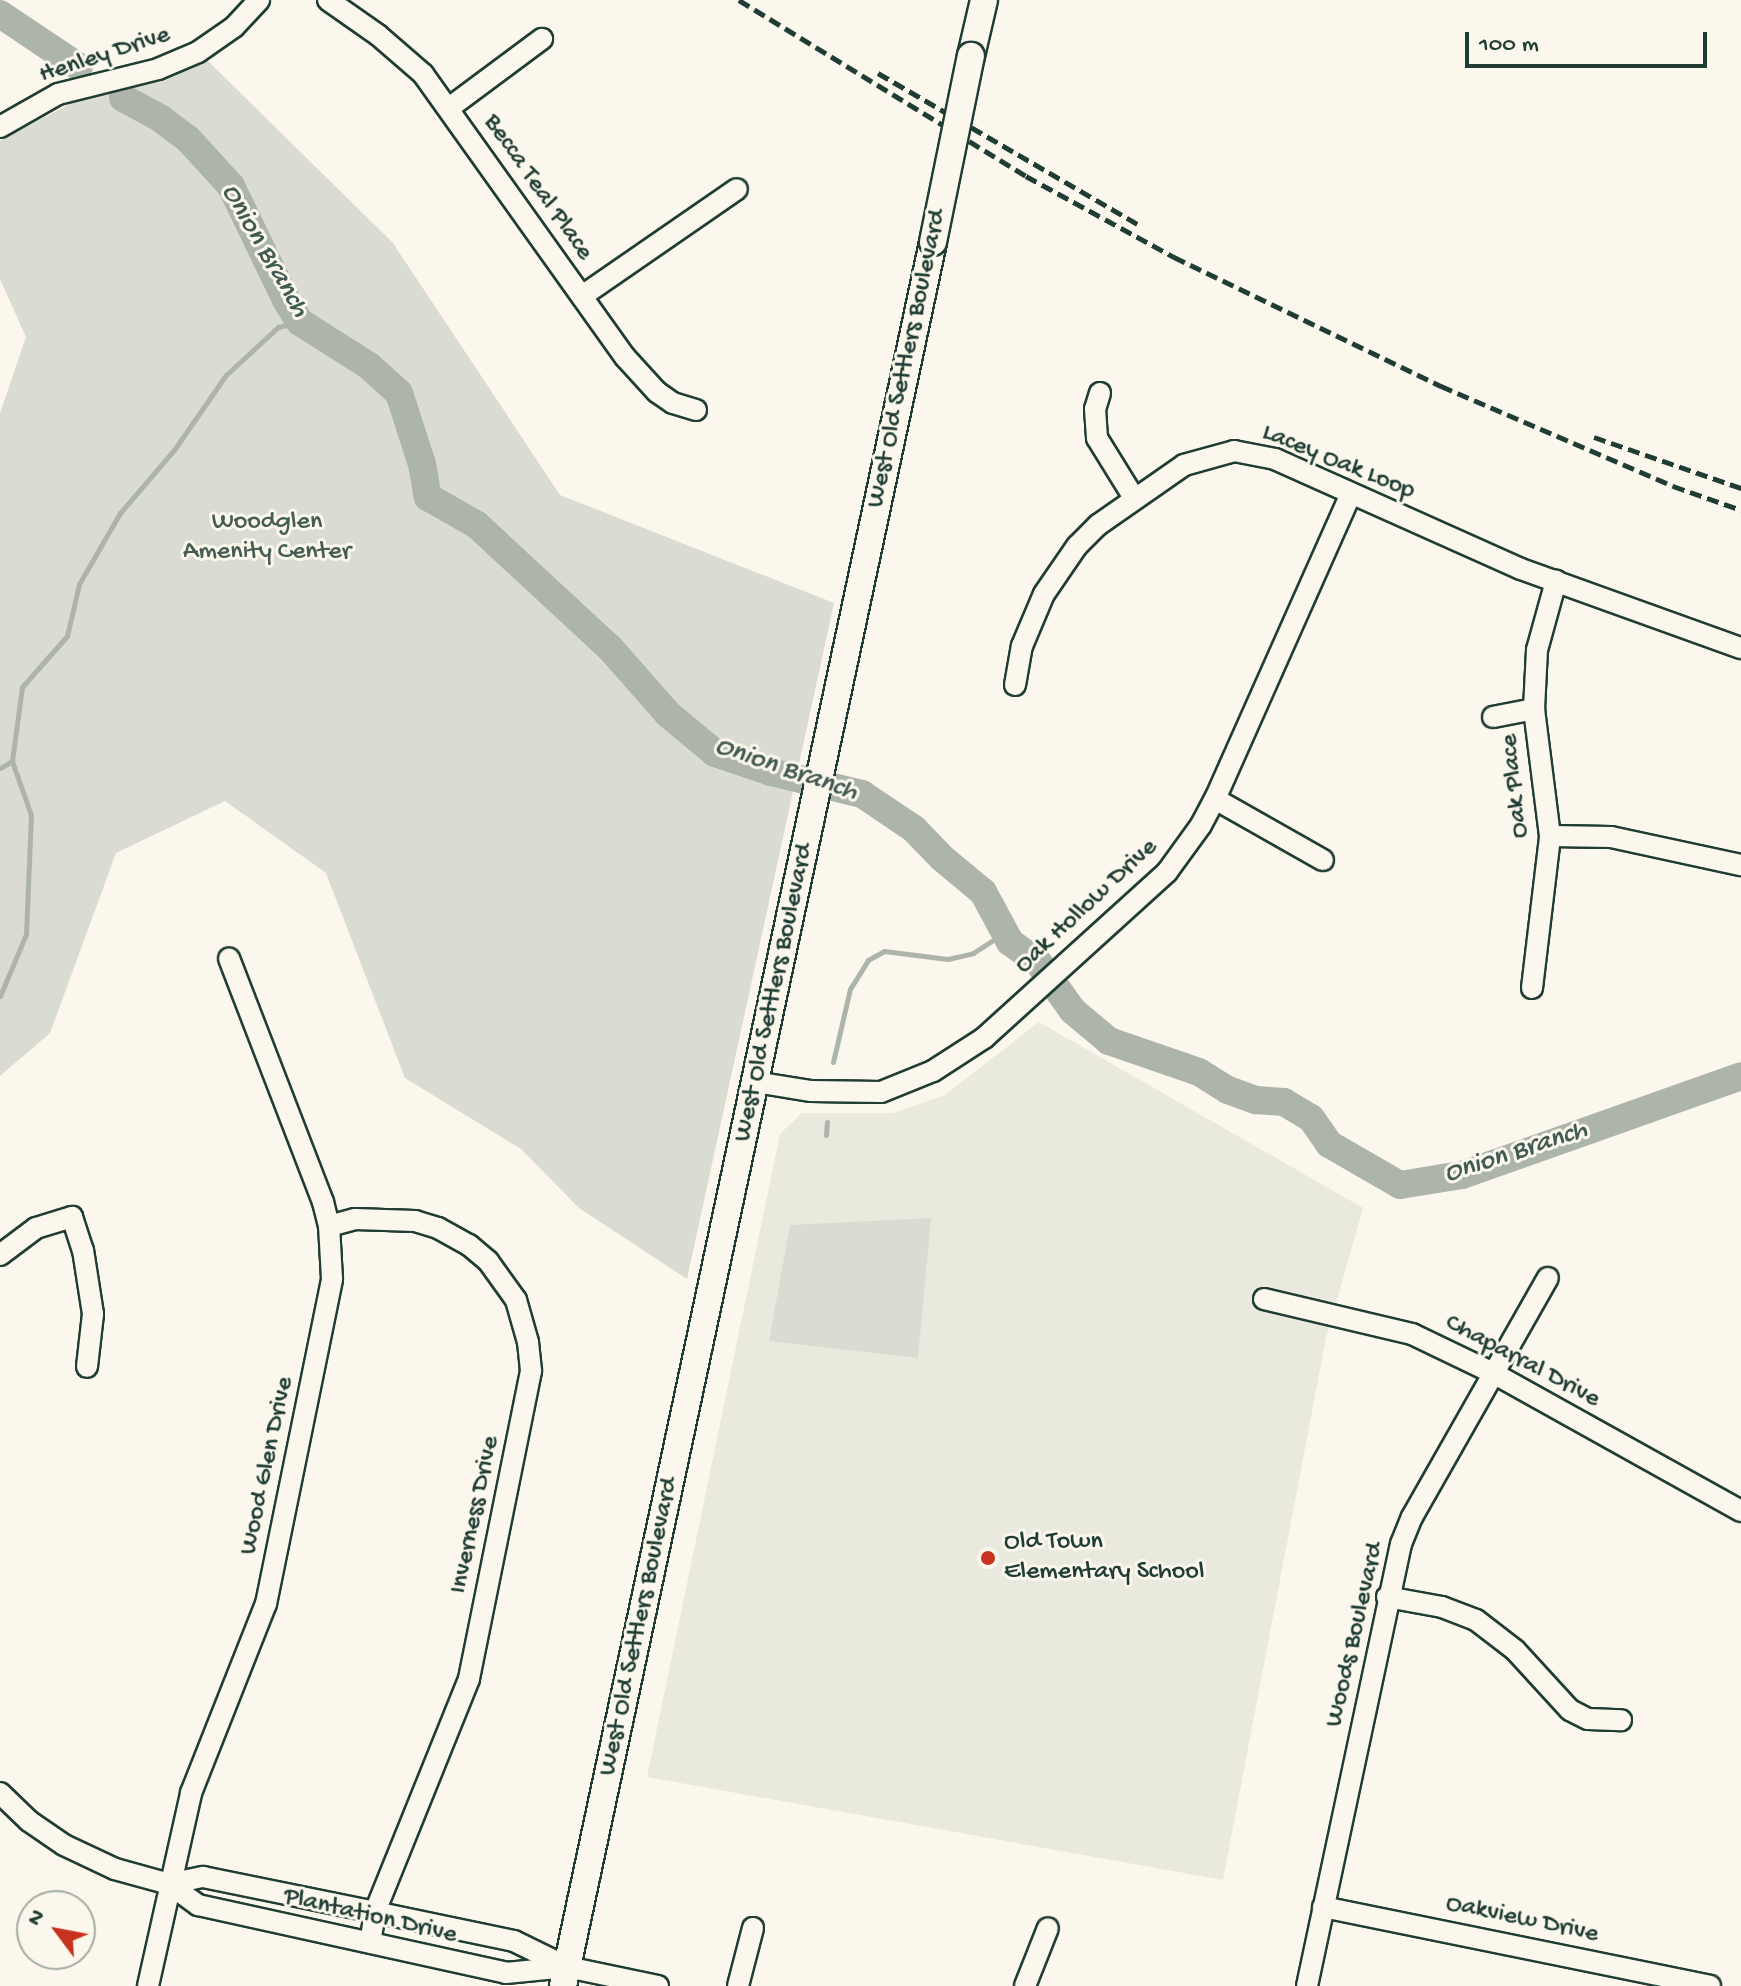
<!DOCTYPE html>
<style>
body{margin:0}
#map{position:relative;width:1741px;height:1986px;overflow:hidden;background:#fbf7ec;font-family:"Gochi Hand",sans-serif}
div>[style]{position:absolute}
.built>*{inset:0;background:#eae9de}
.green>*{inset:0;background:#dbdcd1}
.stream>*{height:5px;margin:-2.5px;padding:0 2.5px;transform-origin:2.5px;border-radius:2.5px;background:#adb4aa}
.river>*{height:28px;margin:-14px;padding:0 14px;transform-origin:14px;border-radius:14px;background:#adb4aa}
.roads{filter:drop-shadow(2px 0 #1f3d34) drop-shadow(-2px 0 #1f3d34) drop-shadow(0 2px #1f3d34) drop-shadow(0 -2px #1f3d34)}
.minor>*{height:20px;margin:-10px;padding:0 10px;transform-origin:10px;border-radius:10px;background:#fbf7ec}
.major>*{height:26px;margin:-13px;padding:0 13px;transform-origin:13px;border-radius:13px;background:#fbf7ec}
.rail>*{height:5px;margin-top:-2.5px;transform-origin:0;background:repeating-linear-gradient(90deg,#1f3d34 0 12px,transparent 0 18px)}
.bridges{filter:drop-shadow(2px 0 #1f3d34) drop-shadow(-2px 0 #1f3d34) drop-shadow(0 2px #1f3d34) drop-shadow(0 -2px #1f3d34)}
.major-bridge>*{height:26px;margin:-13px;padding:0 13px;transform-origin:13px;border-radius:13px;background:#fbf7ec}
.dots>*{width:22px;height:22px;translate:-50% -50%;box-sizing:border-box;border:4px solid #fbf7ec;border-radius:50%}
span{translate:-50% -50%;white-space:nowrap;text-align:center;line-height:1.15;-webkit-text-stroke:6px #fbf7ec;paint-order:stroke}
.street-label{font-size:26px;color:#1f3d34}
.park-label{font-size:26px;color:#455d53}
.poi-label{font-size:26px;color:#1f3d34}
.left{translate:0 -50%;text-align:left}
.water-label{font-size:28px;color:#425b52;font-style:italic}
.north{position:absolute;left:16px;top:1890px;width:80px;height:80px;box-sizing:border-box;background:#fbf7ec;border:2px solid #a3ada2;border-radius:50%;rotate:302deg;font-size:22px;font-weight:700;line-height:32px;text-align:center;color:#1f3d34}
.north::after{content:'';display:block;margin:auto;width:28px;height:36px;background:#c8321e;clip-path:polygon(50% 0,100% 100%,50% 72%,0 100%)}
.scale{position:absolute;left:1465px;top:32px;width:242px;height:36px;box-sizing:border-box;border:4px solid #1f3d34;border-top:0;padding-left:10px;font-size:24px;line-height:28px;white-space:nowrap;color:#1f3d34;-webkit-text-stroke:6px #fbf7ec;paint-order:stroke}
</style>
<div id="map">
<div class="built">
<i style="clip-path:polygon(1039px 1022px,1363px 1208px,1326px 1338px,1223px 1880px,647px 1777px,780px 1134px,802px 1113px,893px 1113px,945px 1095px)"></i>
</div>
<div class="green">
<i style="clip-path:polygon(206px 59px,393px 243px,560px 495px,834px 603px,687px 1279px,579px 1208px,521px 1149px,405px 1078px,326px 873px,225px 801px,116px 853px,50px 1033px,0 1076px,0 413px,26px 337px,0 279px,0 141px,77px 100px,159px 82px)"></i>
<i style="clip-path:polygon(931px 1218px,918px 1358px,769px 1341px,790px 1225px)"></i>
</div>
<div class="stream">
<i style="left:0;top:768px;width:14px;rotate:-30deg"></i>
<i style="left:12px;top:761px;width:75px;rotate:-82.3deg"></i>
<i style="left:22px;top:687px;width:68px;rotate:-48.6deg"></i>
<i style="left:67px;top:636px;width:53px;rotate:-77deg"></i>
<i style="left:79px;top:584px;width:82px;rotate:-60deg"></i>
<i style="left:120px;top:513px;width:83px;rotate:-49.4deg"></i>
<i style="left:174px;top:450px;width:91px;rotate:-55.3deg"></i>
<i style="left:226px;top:375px;width:71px;rotate:-42.7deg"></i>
<i style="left:278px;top:327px;width:23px;rotate:-13deg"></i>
<i style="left:0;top:996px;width:67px;rotate:-67.2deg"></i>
<i style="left:26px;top:934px;width:119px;rotate:-87.6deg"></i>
<i style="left:31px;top:815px;width:57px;rotate:-109.4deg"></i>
<i style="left:833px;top:1062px;width:75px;rotate:-76.9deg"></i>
<i style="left:850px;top:989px;width:34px;rotate:-58deg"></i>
<i style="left:868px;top:960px;width:18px;rotate:-29deg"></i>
<i style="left:884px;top:951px;width:64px;rotate:7.1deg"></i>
<i style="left:948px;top:959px;width:26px;rotate:-13deg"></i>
<i style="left:973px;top:953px;width:27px;rotate:-33deg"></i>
<i style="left:996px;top:938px;width:15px;rotate:16deg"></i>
<i style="left:826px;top:1135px;width:13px;rotate:-86deg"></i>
</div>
<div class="river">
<i style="left:0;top:14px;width:95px;rotate:33.9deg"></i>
<i style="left:123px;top:98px;width:42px;rotate:28.4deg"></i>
<i style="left:160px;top:118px;width:35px;rotate:37deg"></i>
<i style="left:188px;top:139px;width:64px;rotate:47.5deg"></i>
<i style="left:231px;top:186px;width:127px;rotate:64.2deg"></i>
<i style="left:286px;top:300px;width:26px;rotate:58deg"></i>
<i style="left:300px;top:322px;width:82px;rotate:32.5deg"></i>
<i style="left:369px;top:366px;width:40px;rotate:42deg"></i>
<i style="left:399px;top:393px;width:75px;rotate:72.1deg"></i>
<i style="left:422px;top:464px;width:34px;rotate:80deg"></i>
<i style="left:428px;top:497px;width:56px;rotate:29.7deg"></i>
<i style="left:477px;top:525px;width:181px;rotate:42.8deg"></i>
<i style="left:610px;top:648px;width:88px;rotate:48.7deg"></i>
<i style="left:668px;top:714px;width:61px;rotate:39.7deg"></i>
<i style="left:715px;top:753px;width:59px;rotate:18.7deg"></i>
<i style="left:771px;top:772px;width:94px;rotate:13.6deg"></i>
<i style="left:862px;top:794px;width:63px;rotate:33.9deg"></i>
<i style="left:914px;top:829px;width:40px;rotate:46deg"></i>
<i style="left:942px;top:858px;width:53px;rotate:39.7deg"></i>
<i style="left:983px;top:892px;width:57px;rotate:61.6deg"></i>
<i style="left:1010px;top:942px;width:34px;rotate:36deg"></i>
<i style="left:1038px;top:962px;width:60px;rotate:54.5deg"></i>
<i style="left:1073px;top:1011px;width:47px;rotate:39.8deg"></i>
<i style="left:1109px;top:1041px;width:95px;rotate:19deg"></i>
<i style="left:1199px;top:1072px;width:34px;rotate:32deg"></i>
<i style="left:1228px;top:1090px;width:30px;rotate:20deg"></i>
<i style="left:1256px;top:1100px;width:28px;rotate:4deg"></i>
<i style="left:1284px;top:1102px;width:31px;rotate:31deg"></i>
<i style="left:1311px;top:1118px;width:32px;rotate:55deg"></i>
<i style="left:1329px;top:1144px;width:82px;rotate:30deg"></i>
<i style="left:1400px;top:1185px;width:63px;rotate:-9.2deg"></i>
<i style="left:1462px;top:1175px;width:296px;rotate:-19.5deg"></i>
</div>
<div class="roads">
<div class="minor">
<i style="left:328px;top:0;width:61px;rotate:35deg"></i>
<i style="left:378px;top:35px;width:60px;rotate:40.9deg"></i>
<i style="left:423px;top:74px;width:348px;rotate:54.5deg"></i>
<i style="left:625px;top:357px;width:47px;rotate:47.6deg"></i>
<i style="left:657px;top:392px;width:19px;rotate:35deg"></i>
<i style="left:673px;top:403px;width:24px;rotate:17deg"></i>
<i style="left:449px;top:108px;width:116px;rotate:-36.6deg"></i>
<i style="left:0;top:127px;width:67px;rotate:-29.6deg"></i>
<i style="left:58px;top:94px;width:103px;rotate:-14deg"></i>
<i style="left:158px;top:69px;width:43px;rotate:-23deg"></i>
<i style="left:198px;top:52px;width:44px;rotate:-34.8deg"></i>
<i style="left:234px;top:27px;width:37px;rotate:-47deg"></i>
<i style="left:582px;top:296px;width:188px;rotate:-34.6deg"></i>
<i style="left:1100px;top:393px;width:17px;rotate:107deg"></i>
<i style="left:1095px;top:409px;width:29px;rotate:86deg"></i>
<i style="left:1097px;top:438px;width:70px;rotate:58.3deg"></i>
<i style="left:1015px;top:685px;width:40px;rotate:-80deg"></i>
<i style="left:1022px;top:646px;width:56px;rotate:-67.1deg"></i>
<i style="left:1044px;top:594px;width:58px;rotate:-55.5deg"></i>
<i style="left:1077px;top:546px;width:30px;rotate:-45deg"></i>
<i style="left:1098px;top:525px;width:105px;rotate:-34.9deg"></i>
<i style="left:1184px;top:465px;width:52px;rotate:-15.6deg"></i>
<i style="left:1234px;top:451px;width:42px;rotate:11deg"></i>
<i style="left:1275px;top:459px;width:269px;rotate:24.1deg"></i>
<i style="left:1521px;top:569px;width:234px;rotate:19.8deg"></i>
<i style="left:1493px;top:717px;width:42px;rotate:-11deg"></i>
<i style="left:1215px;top:799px;width:124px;rotate:29.5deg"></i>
<i style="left:1550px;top:836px;width:61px;rotate:0.9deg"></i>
<i style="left:1611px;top:837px;width:133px;rotate:12.2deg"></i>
<i style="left:1532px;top:988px;width:153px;rotate:-83.2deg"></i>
<i style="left:1550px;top:836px;width:128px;rotate:-97.2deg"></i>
<i style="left:1534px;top:709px;width:59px;rotate:-87.1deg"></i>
<i style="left:1537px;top:650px;width:72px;rotate:-74.6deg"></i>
<i style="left:755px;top:1082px;width:57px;rotate:9.1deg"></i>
<i style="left:811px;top:1091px;width:70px;rotate:0.8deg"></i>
<i style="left:881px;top:1092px;width:56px;rotate:-22deg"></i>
<i style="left:933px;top:1071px;width:61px;rotate:-32.9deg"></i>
<i style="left:984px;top:1038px;width:247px;rotate:-42.2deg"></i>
<i style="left:1167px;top:872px;width:58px;rotate:-54.1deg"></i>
<i style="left:1201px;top:825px;width:30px;rotate:-62deg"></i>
<i style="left:1215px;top:799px;width:334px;rotate:-66deg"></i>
<i style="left:329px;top:1226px;width:27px;rotate:-15deg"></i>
<i style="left:355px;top:1219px;width:60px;rotate:1.9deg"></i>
<i style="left:415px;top:1221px;width:24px;rotate:17deg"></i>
<i style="left:438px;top:1228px;width:35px;rotate:29deg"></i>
<i style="left:469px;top:1245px;width:25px;rotate:40deg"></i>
<i style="left:488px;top:1261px;width:48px;rotate:54.3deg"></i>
<i style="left:516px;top:1300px;width:44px;rotate:74.1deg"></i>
<i style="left:528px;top:1342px;width:29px;rotate:84deg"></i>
<i style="left:531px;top:1371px;width:314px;rotate:101.4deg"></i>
<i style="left:469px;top:1679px;width:251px;rotate:112deg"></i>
<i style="left:375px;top:1912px;width:31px;rotate:99deg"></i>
<i style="left:0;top:1255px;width:45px;rotate:-36.9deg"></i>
<i style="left:36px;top:1228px;width:38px;rotate:-17deg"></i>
<i style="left:72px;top:1217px;width:35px;rotate:72deg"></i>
<i style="left:83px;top:1250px;width:65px;rotate:81.1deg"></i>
<i style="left:93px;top:1314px;width:53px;rotate:96.5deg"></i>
<i style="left:1264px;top:1299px;width:152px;rotate:13.3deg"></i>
<i style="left:1412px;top:1334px;width:90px;rotate:25.7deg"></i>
<i style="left:1493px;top:1373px;width:284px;rotate:29.1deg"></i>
<i style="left:1387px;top:1597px;width:56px;rotate:10.3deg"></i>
<i style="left:1442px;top:1607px;width:36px;rotate:21deg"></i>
<i style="left:1476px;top:1620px;width:49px;rotate:37.6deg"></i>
<i style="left:1515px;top:1650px;width:81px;rotate:47.5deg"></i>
<i style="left:1570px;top:1710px;width:20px;rotate:27deg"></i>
<i style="left:1588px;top:1719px;width:33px;rotate:2deg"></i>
<i style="left:0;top:1793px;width:40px;rotate:44deg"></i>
<i style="left:29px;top:1821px;width:42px;rotate:34.4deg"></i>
<i style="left:64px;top:1845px;width:56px;rotate:25.2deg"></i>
<i style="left:115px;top:1869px;width:56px;rotate:15.5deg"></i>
<i style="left:169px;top:1884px;width:36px;rotate:36deg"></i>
<i style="left:198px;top:1905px;width:315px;rotate:12.4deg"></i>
<i style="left:506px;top:1973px;width:61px;rotate:-5.6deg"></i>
<i style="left:169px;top:1884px;width:35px;rotate:-12deg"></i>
<i style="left:203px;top:1877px;width:176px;rotate:11.5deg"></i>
<i style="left:375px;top:1912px;width:142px;rotate:11.8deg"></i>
<i style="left:514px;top:1941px;width:59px;rotate:26.1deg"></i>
<i style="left:567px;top:1967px;width:93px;rotate:11.8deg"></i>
<i style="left:1323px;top:1907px;width:395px;rotate:11.5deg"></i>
<i style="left:148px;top:1986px;width:198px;rotate:-77.4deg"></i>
<i style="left:191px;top:1793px;width:203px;rotate:-68.4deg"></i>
<i style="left:266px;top:1604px;width:332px;rotate:-78.5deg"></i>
<i style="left:332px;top:1279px;width:53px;rotate:-93.2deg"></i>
<i style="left:329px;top:1226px;width:25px;rotate:-104deg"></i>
<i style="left:323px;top:1202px;width:261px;rotate:-111.1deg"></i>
<i style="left:738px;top:1986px;width:60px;rotate:-75.5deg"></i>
<i style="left:1025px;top:1986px;width:62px;rotate:-68.4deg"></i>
<i style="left:1307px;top:1986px;width:452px;rotate:-78deg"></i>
<i style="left:1401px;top:1544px;width:29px;rotate:-68deg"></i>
<i style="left:1412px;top:1517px;width:275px;rotate:-60.4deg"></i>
</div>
<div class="major">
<i style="left:971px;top:56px;width:57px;rotate:-76.9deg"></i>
<i style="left:563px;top:1986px;width:1783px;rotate:-78.02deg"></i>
</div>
</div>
<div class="rail">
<i style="left:739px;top:0;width:337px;rotate:31.5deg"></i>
<i style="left:1026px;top:176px;width:169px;rotate:28.7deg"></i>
<i style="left:1174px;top:257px;width:297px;rotate:25.8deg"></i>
<i style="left:1441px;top:386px;width:253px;rotate:23.3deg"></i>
<i style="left:1673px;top:486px;width:72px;rotate:19.4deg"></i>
<i style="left:878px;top:73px;width:300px;rotate:30.2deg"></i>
<i style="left:1594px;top:437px;width:156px;rotate:19.1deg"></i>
</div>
<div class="bridges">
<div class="major-bridge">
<i style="left:933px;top:242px;width:190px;rotate:-78.5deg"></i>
</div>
</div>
<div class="dots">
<i style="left:988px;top:1558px;background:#c8321e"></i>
</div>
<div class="street-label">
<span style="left:105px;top:56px;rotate:-18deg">Henley Drive</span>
<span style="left:537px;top:188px;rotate:55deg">Becca Teal Place</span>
<span style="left:908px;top:359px;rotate:-78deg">West Old Settlers Boulevard</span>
<span style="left:1338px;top:463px;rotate:22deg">Lacey Oak Loop</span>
<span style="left:1516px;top:786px;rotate:-96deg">Oak Place</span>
<span style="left:1087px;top:907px;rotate:-43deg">Oak Hollow Drive</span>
<span style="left:775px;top:993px;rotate:-78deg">West Old Settlers Boulevard</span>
<span style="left:1522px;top:1362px;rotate:28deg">Chaparral Drive</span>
<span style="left:268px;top:1466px;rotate:-78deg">Wood Glen Drive</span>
<span style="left:476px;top:1515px;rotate:-78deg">Inverness Drive</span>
<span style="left:640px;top:1627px;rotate:-78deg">West Old Settlers Boulevard</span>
<span style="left:1356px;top:1635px;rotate:-77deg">Woods Boulevard</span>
<span style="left:370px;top:1917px;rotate:13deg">Plantation Drive</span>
<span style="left:1522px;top:1920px;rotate:12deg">Oakview Drive</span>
</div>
<div class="park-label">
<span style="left:267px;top:538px">Woodglen<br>Amenity Center</span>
</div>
<div class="poi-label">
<span class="left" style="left:1004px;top:1558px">Old Town<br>Elementary School</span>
</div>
<div class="water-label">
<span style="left:264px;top:251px;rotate:60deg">Onion Branch</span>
<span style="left:786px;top:770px;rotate:19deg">Onion Branch</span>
<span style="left:1516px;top:1153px;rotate:-18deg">Onion Branch</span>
</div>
<div class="north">N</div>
<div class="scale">100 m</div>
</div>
